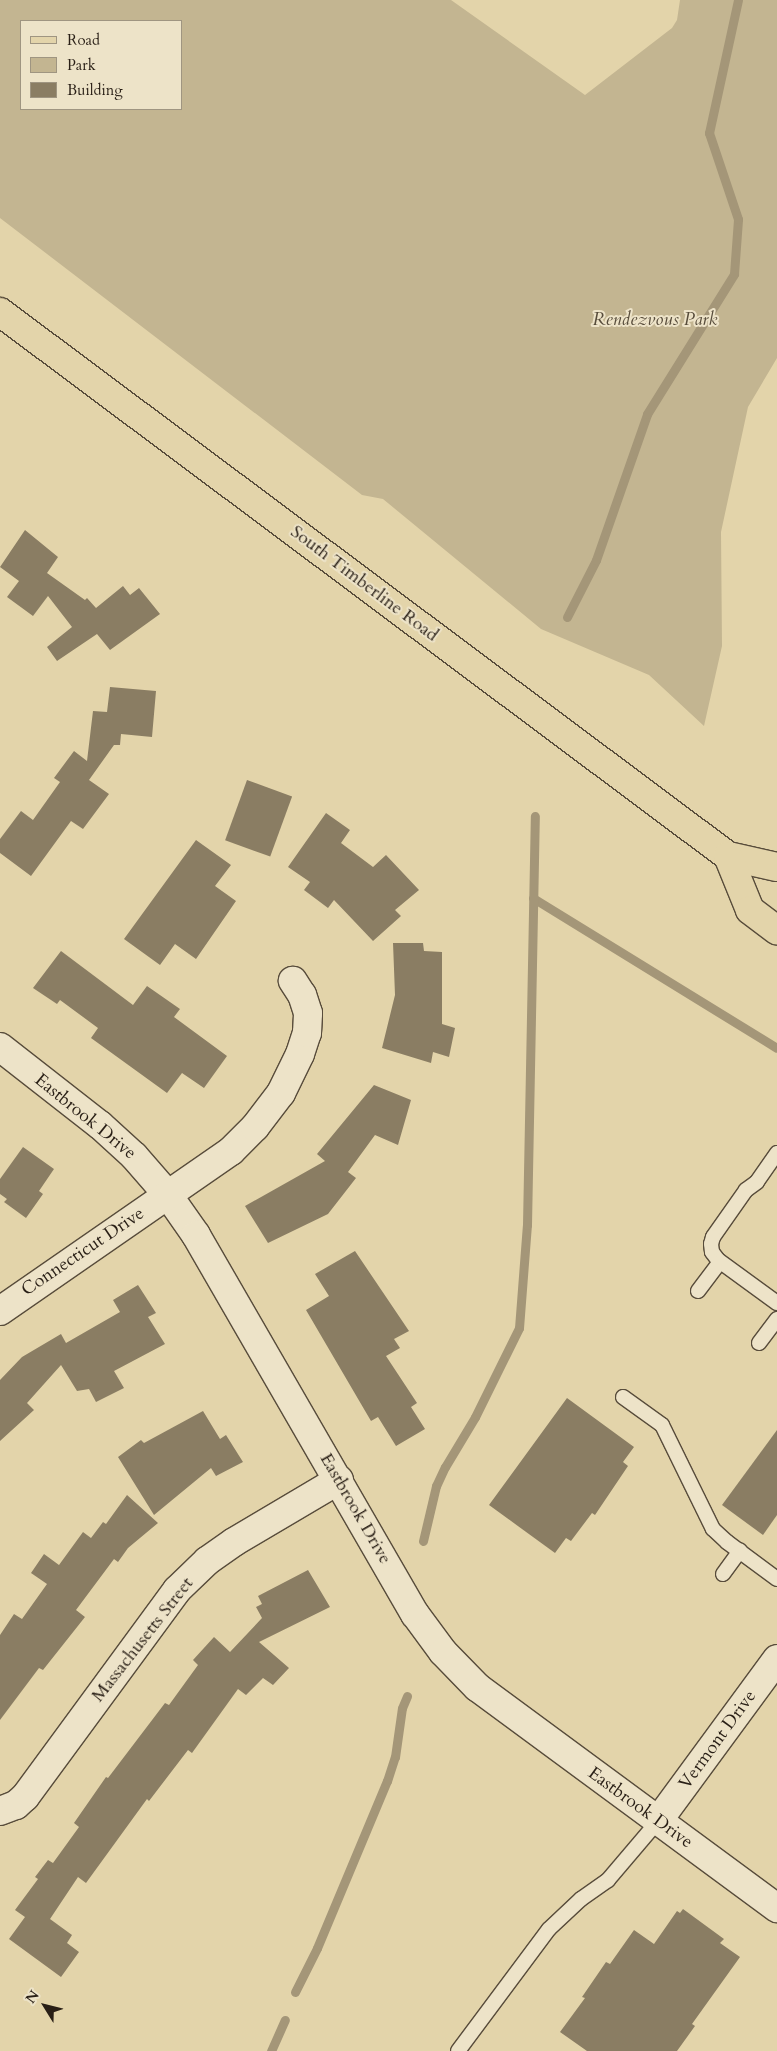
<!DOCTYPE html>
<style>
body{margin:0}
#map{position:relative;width:777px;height:2051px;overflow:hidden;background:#e3d4aa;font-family:Cardo,serif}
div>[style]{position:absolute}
.green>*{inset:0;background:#c3b591}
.stream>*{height:9px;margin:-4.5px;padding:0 4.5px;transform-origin:4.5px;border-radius:4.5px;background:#a49678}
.building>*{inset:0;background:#8a7d63;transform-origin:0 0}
.roads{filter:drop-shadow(1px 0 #584c3b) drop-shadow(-1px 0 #584c3b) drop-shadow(0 1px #584c3b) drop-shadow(0 -1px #584c3b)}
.lane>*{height:14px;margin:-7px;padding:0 7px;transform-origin:7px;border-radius:7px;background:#ede3c8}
.street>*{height:28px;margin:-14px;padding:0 14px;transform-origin:14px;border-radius:14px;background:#ede3c8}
.primary>*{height:28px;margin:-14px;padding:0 14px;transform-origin:14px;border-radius:14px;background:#e3d4aa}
span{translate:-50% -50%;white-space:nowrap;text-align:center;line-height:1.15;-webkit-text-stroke:4px #ede3c8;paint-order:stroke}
.park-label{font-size:18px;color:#574c3b;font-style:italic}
.street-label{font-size:18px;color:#291f16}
.legend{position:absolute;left:20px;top:20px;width:162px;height:90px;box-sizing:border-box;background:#ede3c8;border:1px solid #9f9581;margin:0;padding:6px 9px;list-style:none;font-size:15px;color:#291f16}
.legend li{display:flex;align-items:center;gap:10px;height:25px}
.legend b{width:25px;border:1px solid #9f9581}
.north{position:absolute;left:20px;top:1981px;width:50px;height:50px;-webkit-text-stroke:4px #ede3c8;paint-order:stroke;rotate:306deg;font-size:14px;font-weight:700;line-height:20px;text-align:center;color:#291f16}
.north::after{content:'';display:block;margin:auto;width:18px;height:22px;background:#291f16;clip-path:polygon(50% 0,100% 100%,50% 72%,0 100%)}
</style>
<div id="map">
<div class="green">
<i style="clip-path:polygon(evenodd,0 0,451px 0,585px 95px,672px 28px,677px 20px,680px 0,777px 0,777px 358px,748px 407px,721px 532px,722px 646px,704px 726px,649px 675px,541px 629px,383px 499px,362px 495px,0 218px,0 0,181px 21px,181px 109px,21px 109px,21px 21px,181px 21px)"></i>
</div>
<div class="stream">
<i style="left:567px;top:617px;width:64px;rotate:-63deg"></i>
<i style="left:596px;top:560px;width:155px;rotate:-70.7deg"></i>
<i style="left:647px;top:414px;width:165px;rotate:-58.1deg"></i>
<i style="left:734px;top:274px;width:55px;rotate:-85.8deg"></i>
<i style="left:738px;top:219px;width:91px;rotate:-108.6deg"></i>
<i style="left:709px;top:133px;width:136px;rotate:-77.7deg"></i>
<i style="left:533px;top:898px;width:286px;rotate:31.6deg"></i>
<i style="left:423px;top:1541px;width:57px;rotate:-76.7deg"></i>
<i style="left:436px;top:1486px;width:21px;rotate:-65deg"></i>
<i style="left:445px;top:1467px;width:58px;rotate:-59deg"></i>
<i style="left:475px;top:1417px;width:99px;rotate:-63.7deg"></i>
<i style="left:519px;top:1328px;width:103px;rotate:-85.6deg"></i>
<i style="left:527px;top:1225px;width:409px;rotate:-88.9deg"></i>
<i style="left:295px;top:1992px;width:49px;rotate:-63.4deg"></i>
<i style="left:317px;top:1948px;width:181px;rotate:-67.3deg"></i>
<i style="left:387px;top:1781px;width:25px;rotate:-72deg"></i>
<i style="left:395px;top:1757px;width:49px;rotate:-81.9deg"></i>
<i style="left:402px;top:1708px;width:13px;rotate:-67deg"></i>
<i style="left:271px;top:2051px;width:34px;rotate:-66deg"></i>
</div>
<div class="building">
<i style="clip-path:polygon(25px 530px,58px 557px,47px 573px,85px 600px,87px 598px,96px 608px,123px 586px,130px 595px,139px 588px,160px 614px,110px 650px,97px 634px,57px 661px,47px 647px,72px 627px,48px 596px,33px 616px,7px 597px,19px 581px,0 567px)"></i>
<i style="clip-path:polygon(110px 687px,156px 691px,152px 737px,121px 734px,120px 745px,114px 745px,89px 780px,109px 794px,83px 829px,71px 821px,31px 876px,0 853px,0 839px,21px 811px,33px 820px,60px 782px,54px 778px,74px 751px,87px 761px,93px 711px,107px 712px)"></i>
<i style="left:247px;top:780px;width:48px;height:64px;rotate:20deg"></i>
<i style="clip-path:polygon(326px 813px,350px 830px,341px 843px,373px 867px,386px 855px,419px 890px,395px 910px,401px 916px,373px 941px,334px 900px,328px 908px,304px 890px,310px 882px,288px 867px)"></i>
<i style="clip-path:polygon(196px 840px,231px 865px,215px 886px,236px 901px,196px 959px,175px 944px,160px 965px,124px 939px)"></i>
<i style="clip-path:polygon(393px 943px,423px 943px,424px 951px,442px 952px,442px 1024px,455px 1028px,449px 1057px,433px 1052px,431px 1063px,382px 1048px,395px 995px)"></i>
<i style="clip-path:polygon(61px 951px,133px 1005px,147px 986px,180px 1009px,174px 1017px,227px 1056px,204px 1088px,182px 1073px,167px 1093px,91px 1038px,98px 1028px,60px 1000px,57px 1004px,33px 988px)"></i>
<i style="clip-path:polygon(374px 1085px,411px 1100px,398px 1145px,375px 1135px,348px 1172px,356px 1178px,328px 1214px,268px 1243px,245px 1206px,325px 1161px,317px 1154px)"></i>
<i style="clip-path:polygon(23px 1147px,54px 1169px,39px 1191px,43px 1194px,26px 1218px,4px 1202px,7px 1199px,0 1194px,0 1179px)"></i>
<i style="clip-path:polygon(355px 1251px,409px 1331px,394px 1339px,400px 1348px,386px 1356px,417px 1403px,411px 1407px,425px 1429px,396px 1446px,378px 1417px,371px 1421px,306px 1310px,329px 1296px,315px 1274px)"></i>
<i style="clip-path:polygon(138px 1285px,156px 1313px,148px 1317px,165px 1344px,114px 1371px,124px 1388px,96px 1402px,89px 1389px,77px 1391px,61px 1365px,27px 1403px,34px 1410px,0 1441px,0 1380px,22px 1357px,61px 1334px,66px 1343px,120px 1312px,113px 1300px)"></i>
<i style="clip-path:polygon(567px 1398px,634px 1447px,623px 1462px,628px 1466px,595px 1515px,592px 1513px,571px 1541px,566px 1538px,555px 1553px,489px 1505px)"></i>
<i style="clip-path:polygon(203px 1411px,220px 1439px,226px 1435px,243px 1462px,216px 1476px,211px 1468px,154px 1515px,118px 1457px,141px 1440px,144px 1443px)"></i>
<i style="clip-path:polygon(777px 1430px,777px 1515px,763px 1535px,722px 1505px)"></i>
<i style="clip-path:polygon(127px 1495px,158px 1523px,128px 1548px,118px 1562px,114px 1559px,76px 1610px,85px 1617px,43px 1670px,39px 1668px,0 1720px,0 1635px,14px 1614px,22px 1619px,47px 1584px,31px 1573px,44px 1554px,59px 1565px,83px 1532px,91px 1538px,103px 1522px,106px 1524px)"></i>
<i style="clip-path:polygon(308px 1570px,330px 1607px,259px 1642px,289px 1668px,273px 1685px,263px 1678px,246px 1695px,238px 1689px,192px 1753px,188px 1750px,149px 1801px,147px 1799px,86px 1883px,78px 1877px,50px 1919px,72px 1935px,67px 1943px,79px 1952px,61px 1977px,9px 1939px,25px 1917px,15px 1910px,38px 1879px,35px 1877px,48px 1860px,53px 1863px,79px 1827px,74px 1823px,106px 1777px,108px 1778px,165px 1703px,169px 1705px,198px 1665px,193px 1660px,214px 1637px,230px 1652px,262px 1618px,256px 1607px,262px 1604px,258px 1596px)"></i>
<i style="clip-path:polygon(683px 1909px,724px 1939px,720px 1943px,740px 1957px,692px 2024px,695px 2026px,677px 2051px,587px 2051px,560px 2032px,585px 1998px,582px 1997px,606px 1962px,610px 1964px,634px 1930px,654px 1944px,677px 1911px,680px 1913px)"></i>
</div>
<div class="roads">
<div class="lane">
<i style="left:777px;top:1153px;width:35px;rotate:125deg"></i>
<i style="left:757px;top:1182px;width:14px;rotate:144deg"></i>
<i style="left:746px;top:1190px;width:57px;rotate:125.1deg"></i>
<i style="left:713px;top:1237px;width:7px;rotate:106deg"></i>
<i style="left:711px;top:1244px;width:8px;rotate:83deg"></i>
<i style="left:712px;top:1252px;width:10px;rotate:53deg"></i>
<i style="left:718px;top:1260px;width:73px;rotate:36.1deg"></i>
<i style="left:698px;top:1291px;width:36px;rotate:-53deg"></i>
<i style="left:759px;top:1343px;width:30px;rotate:-53deg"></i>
<i style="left:623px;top:1397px;width:48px;rotate:35.7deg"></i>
<i style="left:662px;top:1425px;width:116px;rotate:63.9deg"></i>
<i style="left:713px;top:1529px;width:19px;rotate:43deg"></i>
<i style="left:727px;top:1542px;width:62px;rotate:36.5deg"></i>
<i style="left:723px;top:1574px;width:29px;rotate:-54deg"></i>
<i style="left:458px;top:2051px;width:152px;rotate:-53.3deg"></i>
<i style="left:549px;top:1929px;width:44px;rotate:-43.2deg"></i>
<i style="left:581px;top:1899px;width:33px;rotate:-35deg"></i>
<i style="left:608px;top:1880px;width:77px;rotate:-49.7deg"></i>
</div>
<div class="street">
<i style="left:0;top:1047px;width:127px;rotate:38deg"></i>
<i style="left:100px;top:1125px;width:46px;rotate:42.4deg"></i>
<i style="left:134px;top:1156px;width:52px;rotate:48.9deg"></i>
<i style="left:168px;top:1195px;width:49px;rotate:55deg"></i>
<i style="left:196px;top:1235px;width:438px;rotate:60deg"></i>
<i style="left:415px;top:1614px;width:47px;rotate:53.6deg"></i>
<i style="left:443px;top:1652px;width:49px;rotate:45.8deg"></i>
<i style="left:477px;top:1687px;width:373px;rotate:36.4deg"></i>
<i style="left:0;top:1311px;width:281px;rotate:-34.7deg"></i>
<i style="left:231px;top:1151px;width:34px;rotate:-45deg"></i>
<i style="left:255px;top:1127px;width:43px;rotate:-52.6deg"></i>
<i style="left:281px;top:1093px;width:43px;rotate:-64deg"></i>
<i style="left:300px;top:1054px;width:22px;rotate:-72deg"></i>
<i style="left:307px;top:1033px;width:20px;rotate:-87deg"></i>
<i style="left:308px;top:1013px;width:19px;rotate:-108deg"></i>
<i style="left:302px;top:995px;width:17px;rotate:-123deg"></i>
<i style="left:0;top:1811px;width:17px;rotate:-21deg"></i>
<i style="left:16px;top:1805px;width:12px;rotate:-42deg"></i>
<i style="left:25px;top:1797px;width:257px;rotate:-53.7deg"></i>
<i style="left:177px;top:1590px;width:42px;rotate:-44deg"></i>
<i style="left:207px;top:1561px;width:33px;rotate:-35deg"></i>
<i style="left:234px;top:1542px;width:122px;rotate:-30.6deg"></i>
<i style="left:658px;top:1821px;width:201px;rotate:-53.7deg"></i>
</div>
<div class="primary">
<i style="left:0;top:312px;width:909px;rotate:36.77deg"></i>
<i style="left:728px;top:856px;width:50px;rotate:12.7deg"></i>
<i style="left:728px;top:856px;width:58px;rotate:67.8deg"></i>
<i style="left:750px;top:910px;width:34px;rotate:37deg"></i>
</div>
</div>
<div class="park-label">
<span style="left:655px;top:320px">Rendezvous Park</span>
</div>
<div class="street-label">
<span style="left:364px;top:584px;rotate:37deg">South Timberline Road</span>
<span style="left:85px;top:1117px;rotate:39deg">Eastbrook Drive</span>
<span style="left:83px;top:1252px;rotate:-34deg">Connecticut Drive</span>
<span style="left:355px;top:1509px;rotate:60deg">Eastbrook Drive</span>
<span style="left:143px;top:1640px;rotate:-52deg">Massachusetts Street</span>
<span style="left:718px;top:1740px;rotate:-54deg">Vermont Drive</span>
<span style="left:640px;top:1808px;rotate:36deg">Eastbrook Drive</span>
</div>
<ul class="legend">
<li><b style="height:6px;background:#e3d4aa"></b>Road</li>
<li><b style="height:14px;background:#c3b591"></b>Park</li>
<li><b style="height:14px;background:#8a7d63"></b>Building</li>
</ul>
<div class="north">N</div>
</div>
